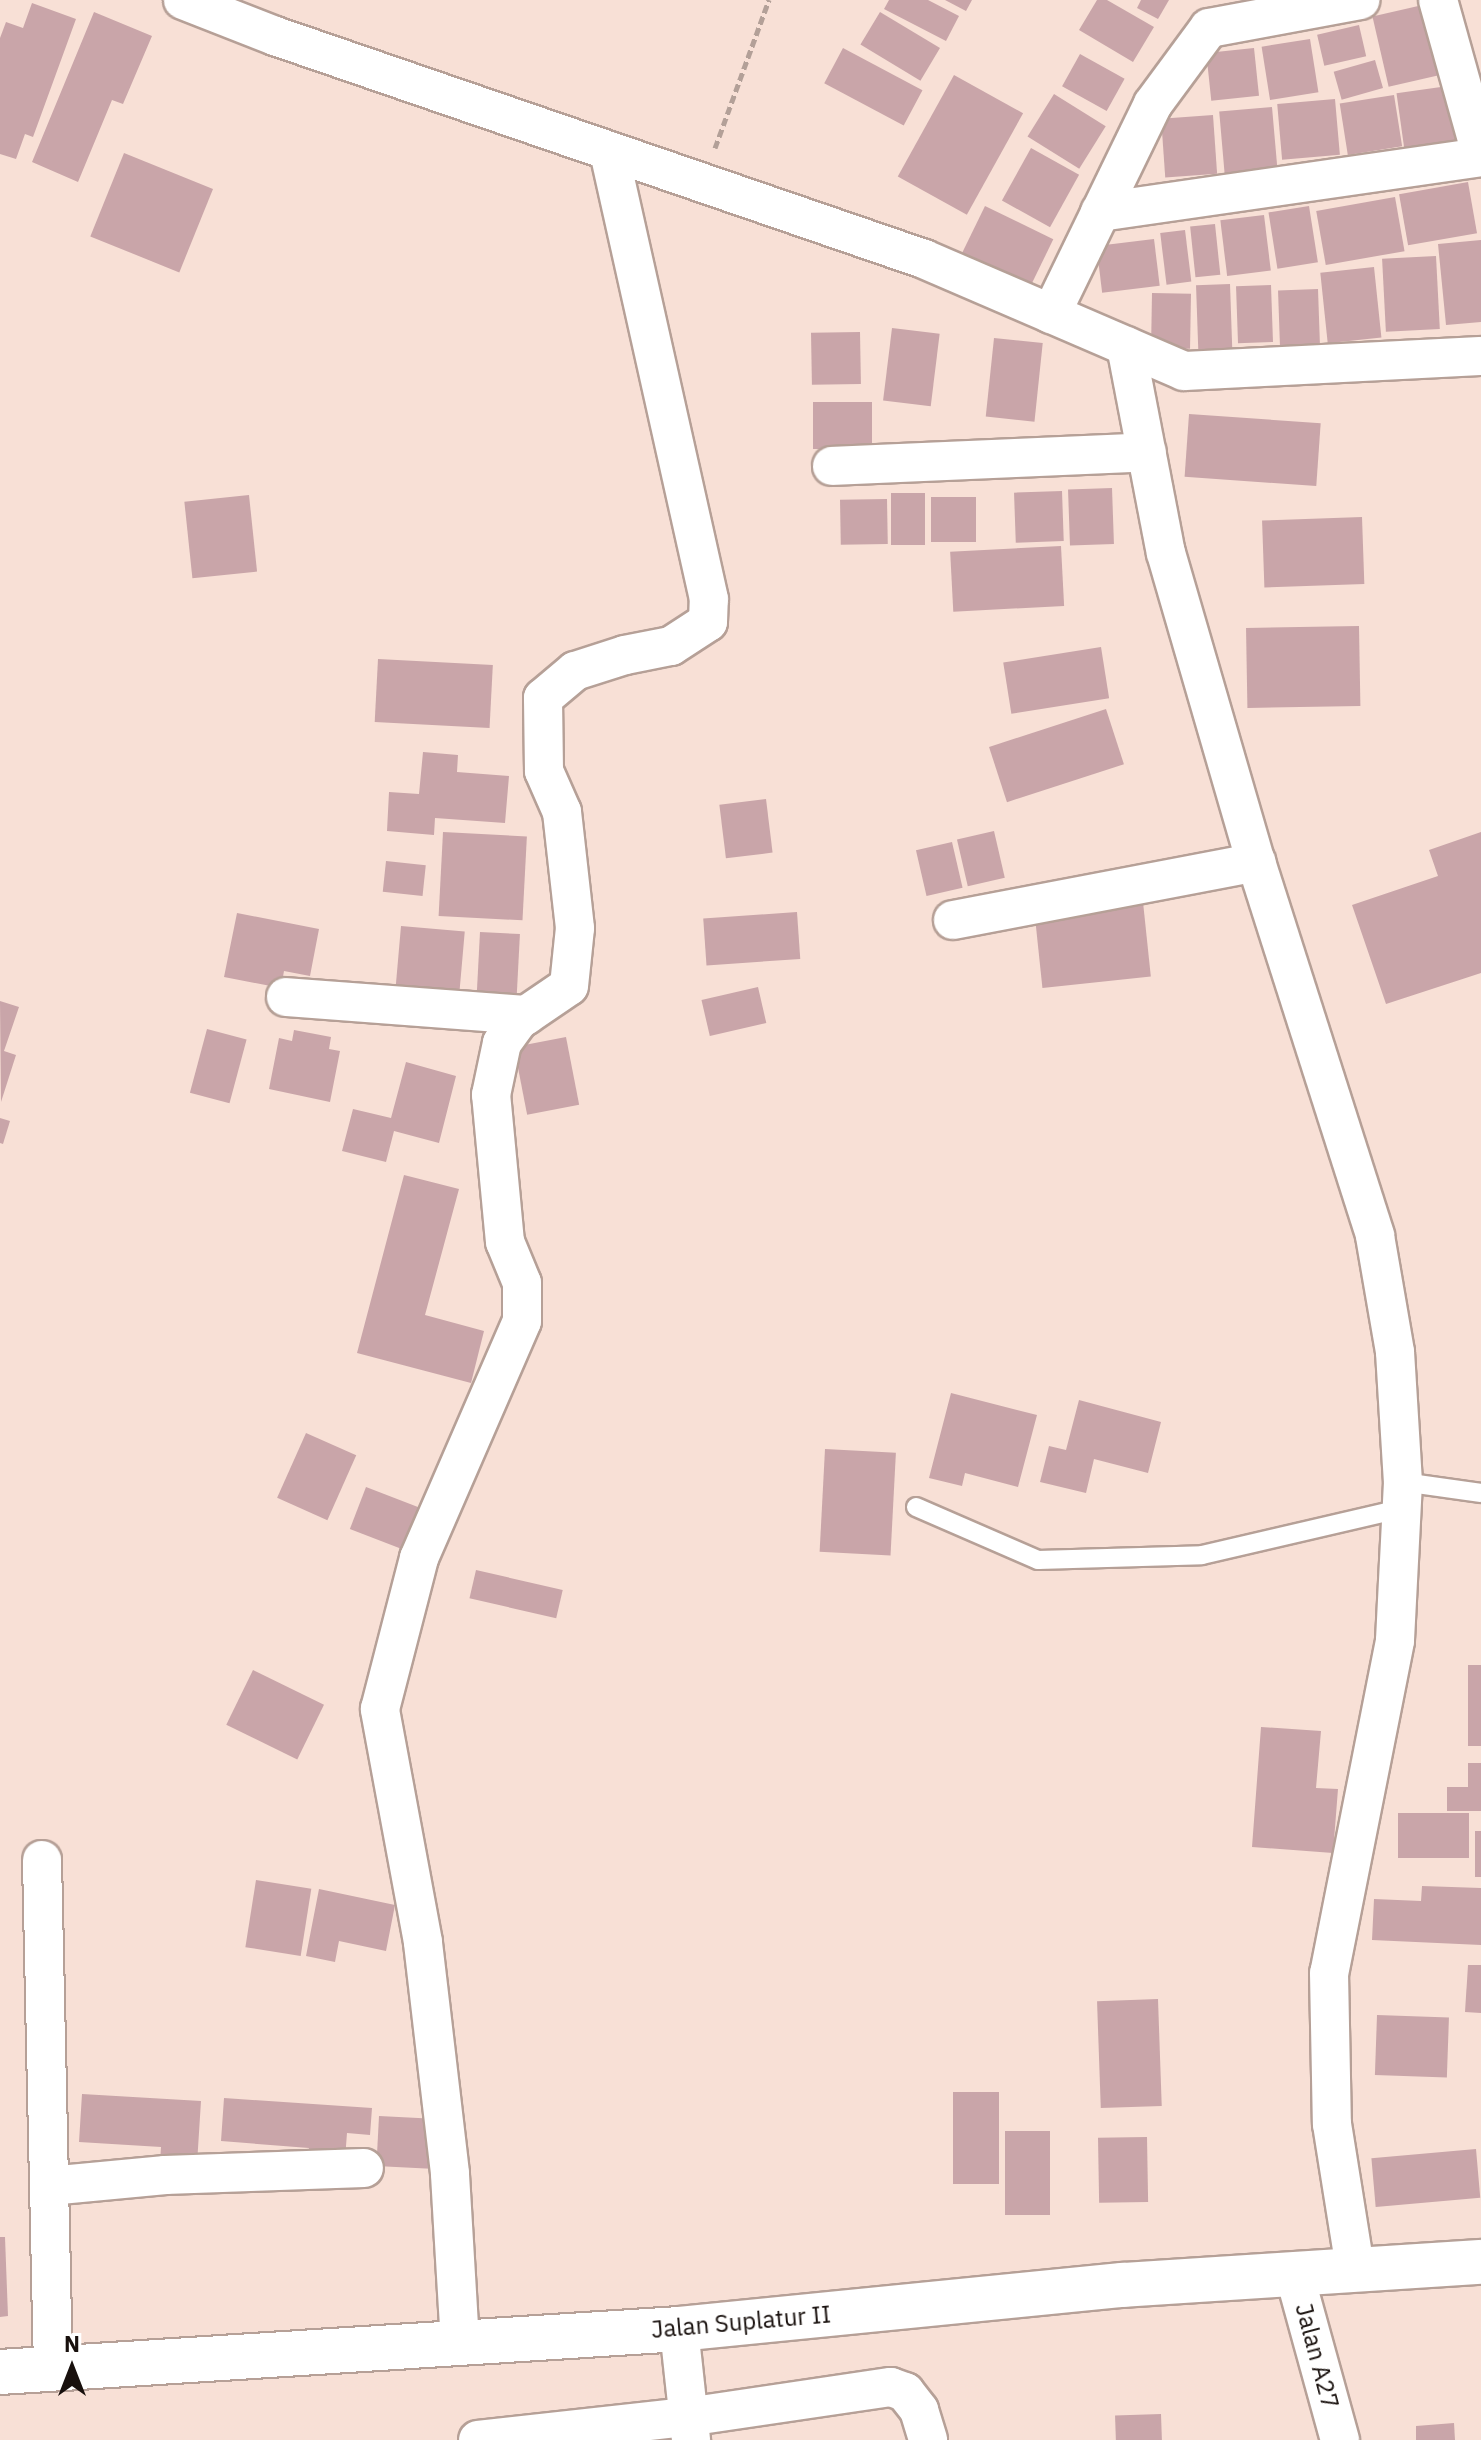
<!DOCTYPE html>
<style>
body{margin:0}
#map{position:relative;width:1481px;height:2440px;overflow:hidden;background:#f8e0d6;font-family:"IBM Plex Sans",sans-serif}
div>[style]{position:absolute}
.building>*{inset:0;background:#c9a5a9;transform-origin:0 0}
.path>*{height:5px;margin-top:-2.5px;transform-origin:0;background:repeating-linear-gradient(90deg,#b3a098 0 8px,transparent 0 12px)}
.roads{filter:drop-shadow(2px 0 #b6a097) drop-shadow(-2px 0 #b6a097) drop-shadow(0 2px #b6a097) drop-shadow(0 -2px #b6a097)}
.lane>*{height:18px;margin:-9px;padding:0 9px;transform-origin:9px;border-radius:9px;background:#fff}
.street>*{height:38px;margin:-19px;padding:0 19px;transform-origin:19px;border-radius:19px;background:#fff}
.secondary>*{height:44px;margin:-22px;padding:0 22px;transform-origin:22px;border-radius:22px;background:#fff}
span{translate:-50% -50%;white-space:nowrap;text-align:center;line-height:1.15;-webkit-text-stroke:6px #fff;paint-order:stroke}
.street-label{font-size:24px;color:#18100d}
.north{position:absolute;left:32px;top:2328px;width:80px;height:80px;-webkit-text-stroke:6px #fff;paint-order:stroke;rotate:0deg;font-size:22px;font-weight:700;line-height:32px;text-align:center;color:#18100d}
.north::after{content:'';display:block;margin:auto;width:28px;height:36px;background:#18100d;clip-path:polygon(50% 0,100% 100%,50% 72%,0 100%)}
</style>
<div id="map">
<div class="building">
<i style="clip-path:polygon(889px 0,928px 0,959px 16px,946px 41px,884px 9px)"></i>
<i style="clip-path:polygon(945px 0,972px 0,966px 11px)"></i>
<i style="clip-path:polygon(1097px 0,1107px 0,1154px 27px,1133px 62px,1079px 30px)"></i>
<i style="clip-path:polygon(1141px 0,1169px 0,1158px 19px,1137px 8px)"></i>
<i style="clip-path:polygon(32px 3px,76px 19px,33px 137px,25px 134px,16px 159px,0 154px,0 38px,6px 22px,23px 28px)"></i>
<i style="left:1427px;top:4px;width:72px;height:56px;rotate:77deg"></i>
<i style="clip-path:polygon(94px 12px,152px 36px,123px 104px,112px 100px,78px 182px,32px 162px)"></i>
<i style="left:880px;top:12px;width:70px;height:38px;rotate:31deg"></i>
<i style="left:1359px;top:25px;width:32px;height:43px;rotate:77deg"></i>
<i style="left:1310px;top:39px;width:54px;height:49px;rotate:81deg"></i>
<i style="left:843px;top:48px;width:90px;height:40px;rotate:28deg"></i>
<i style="left:1254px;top:48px;width:48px;height:48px;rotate:84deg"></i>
<i style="left:1080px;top:54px;width:51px;height:37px;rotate:29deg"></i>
<i style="left:1375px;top:60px;width:29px;height:43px;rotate:74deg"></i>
<i style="left:954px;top:75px;width:79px;height:116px;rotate:29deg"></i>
<i style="left:1448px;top:86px;width:57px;height:52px;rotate:82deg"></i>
<i style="left:1054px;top:94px;width:61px;height:50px;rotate:32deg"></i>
<i style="left:1394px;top:95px;width:52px;height:55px;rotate:81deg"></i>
<i style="left:1335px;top:99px;width:56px;height:58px;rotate:85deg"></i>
<i style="left:1272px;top:107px;width:63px;height:53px;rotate:85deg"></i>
<i style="left:1213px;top:115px;width:59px;height:52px;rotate:86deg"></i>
<i style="left:1031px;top:148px;width:55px;height:60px;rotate:29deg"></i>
<i style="left:124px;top:153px;width:96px;height:90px;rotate:22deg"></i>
<i style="left:1468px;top:182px;width:52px;height:70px;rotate:80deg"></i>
<i style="left:1395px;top:197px;width:55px;height:80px;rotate:80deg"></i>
<i style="left:985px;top:206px;width:76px;height:56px;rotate:26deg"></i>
<i style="left:1309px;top:206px;width:57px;height:41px;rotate:81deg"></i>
<i style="left:1264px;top:215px;width:56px;height:44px;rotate:83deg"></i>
<i style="left:1215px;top:224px;width:51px;height:25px;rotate:84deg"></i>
<i style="left:1185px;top:230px;width:52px;height:25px;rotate:83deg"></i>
<i style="left:1154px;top:239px;width:47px;height:58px;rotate:83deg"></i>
<i style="clip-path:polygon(1481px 240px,1481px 322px,1446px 325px,1438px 244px)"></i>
<i style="left:1436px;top:256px;width:73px;height:54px;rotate:87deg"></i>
<i style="left:1374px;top:267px;width:71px;height:54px;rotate:84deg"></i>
<i style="left:1230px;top:284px;width:71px;height:34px;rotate:88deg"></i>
<i style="left:1271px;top:285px;width:57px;height:35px;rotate:88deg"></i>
<i style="left:1318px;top:289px;width:57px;height:40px;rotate:88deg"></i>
<i style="left:1152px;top:293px;width:39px;height:55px;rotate:1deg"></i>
<i style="left:892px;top:328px;width:48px;height:73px;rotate:7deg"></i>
<i style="left:860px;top:332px;width:52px;height:49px;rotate:89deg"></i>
<i style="left:994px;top:338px;width:49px;height:79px;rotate:6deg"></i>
<i style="left:813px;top:402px;width:59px;height:47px"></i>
<i style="left:1189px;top:414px;width:132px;height:63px;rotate:4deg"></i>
<i style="left:1112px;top:488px;width:56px;height:44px;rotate:88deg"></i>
<i style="left:1062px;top:491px;width:50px;height:48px;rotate:88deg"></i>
<i style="left:891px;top:493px;width:34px;height:52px"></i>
<i style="left:249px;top:495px;width:77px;height:65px;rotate:84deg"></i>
<i style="left:931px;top:497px;width:45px;height:45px"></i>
<i style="left:887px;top:499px;width:45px;height:47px;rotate:89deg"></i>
<i style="left:1362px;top:517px;width:67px;height:100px;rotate:88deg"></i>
<i style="left:1061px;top:546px;width:60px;height:111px;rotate:87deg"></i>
<i style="left:1359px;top:626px;width:80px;height:113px;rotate:89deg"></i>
<i style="left:1101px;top:647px;width:52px;height:99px;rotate:81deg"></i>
<i style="left:378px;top:659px;width:115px;height:63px;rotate:3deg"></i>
<i style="left:1106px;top:709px;width:58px;height:123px;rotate:72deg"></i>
<i style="clip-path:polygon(423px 752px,458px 755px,457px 772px,509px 776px,505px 823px,435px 818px,434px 835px,387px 831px,389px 792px,419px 794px)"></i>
<i style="left:766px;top:799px;width:54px;height:47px;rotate:83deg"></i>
<i style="left:994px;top:831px;width:48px;height:38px;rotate:77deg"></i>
<i style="left:443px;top:832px;width:84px;height:84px;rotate:3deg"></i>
<i style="clip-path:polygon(1481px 832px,1481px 973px,1386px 1004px,1352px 905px,1438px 876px,1429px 850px)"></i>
<i style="left:952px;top:842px;width:47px;height:37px;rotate:77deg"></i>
<i style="left:386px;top:861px;width:40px;height:31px;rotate:6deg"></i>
<i style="left:1143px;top:902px;width:75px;height:109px;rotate:84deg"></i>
<i style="left:797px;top:912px;width:47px;height:94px;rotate:86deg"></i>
<i style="clip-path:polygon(237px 913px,319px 929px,310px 976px,284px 971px,281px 988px,224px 977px)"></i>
<i style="left:401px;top:926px;width:64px;height:60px;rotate:5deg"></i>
<i style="left:480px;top:932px;width:40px;height:72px;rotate:3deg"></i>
<i style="left:758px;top:987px;width:37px;height:58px;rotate:77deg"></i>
<i style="clip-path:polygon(0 1001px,19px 1007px,4px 1051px,16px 1055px,1px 1102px)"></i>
<i style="left:207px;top:1029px;width:41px;height:66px;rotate:15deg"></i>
<i style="clip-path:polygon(294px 1030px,331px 1037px,329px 1049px,340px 1051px,330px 1102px,269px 1089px,279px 1038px,292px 1041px)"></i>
<i style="left:566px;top:1037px;width:69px;height:53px;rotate:79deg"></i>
<i style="clip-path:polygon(406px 1062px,456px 1076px,439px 1143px,394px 1131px,386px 1162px,342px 1151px,353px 1109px,391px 1118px)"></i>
<i style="clip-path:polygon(0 1118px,10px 1121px,3px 1144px,0 1143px)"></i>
<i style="clip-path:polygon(404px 1175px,459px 1189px,425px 1315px,484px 1331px,471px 1383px,357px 1353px)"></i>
<i style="clip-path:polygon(951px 1393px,1037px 1415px,1018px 1487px,965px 1473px,962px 1486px,929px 1478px)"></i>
<i style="clip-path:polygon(1079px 1400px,1161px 1422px,1148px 1473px,1094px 1459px,1086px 1493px,1040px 1482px,1049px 1446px,1066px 1450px)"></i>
<i style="left:306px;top:1433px;width:55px;height:71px;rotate:24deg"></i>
<i style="left:825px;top:1449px;width:71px;height:103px;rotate:3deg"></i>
<i style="left:366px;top:1487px;width:66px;height:45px;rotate:21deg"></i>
<i style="left:476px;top:1570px;width:89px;height:29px;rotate:13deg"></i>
<i style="left:1468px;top:1665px;width:13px;height:81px"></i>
<i style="left:253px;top:1670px;width:79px;height:61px;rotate:26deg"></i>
<i style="clip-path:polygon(1261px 1727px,1321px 1731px,1316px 1788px,1338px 1789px,1333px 1853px,1252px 1847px)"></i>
<i style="clip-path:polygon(1468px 1763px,1481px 1763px,1481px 1811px,1447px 1811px,1447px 1787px,1468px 1787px)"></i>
<i style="left:1398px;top:1813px;width:71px;height:45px"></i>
<i style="left:1475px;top:1831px;width:6px;height:46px"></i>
<i style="left:256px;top:1880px;width:56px;height:68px;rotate:9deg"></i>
<i style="clip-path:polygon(1422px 1886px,1481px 1888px,1481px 1945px,1372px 1940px,1374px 1899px,1421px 1901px)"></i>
<i style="clip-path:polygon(319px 1889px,395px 1905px,386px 1951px,339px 1941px,335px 1962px,306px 1956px)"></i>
<i style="clip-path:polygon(1468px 1965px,1481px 1965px,1481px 2013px,1465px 2012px)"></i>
<i style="left:1158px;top:1999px;width:107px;height:61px;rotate:88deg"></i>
<i style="left:1377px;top:2015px;width:72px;height:60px;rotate:2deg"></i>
<i style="left:999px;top:2092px;width:92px;height:46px;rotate:90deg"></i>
<i style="clip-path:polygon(82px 2094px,201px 2101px,197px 2164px,160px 2162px,161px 2147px,79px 2142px)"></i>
<i style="clip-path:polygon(224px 2098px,372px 2108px,370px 2135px,347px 2133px,345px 2159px,308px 2157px,309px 2148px,221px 2141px)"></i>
<i style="left:379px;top:2116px;width:54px;height:50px;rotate:3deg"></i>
<i style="left:1005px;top:2131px;width:45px;height:84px"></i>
<i style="left:1147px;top:2137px;width:65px;height:49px;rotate:89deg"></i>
<i style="left:1476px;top:2149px;width:49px;height:105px;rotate:85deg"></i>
<i style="clip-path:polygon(0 2237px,5px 2237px,8px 2316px,0 2317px)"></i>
<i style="left:1161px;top:2414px;width:26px;height:46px;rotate:88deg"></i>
<i style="clip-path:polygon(1454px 2423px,1455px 2440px,1416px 2440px,1416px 2426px)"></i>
</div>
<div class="path">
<i style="left:715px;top:148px;width:158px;rotate:-70deg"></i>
</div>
<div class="roads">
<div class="lane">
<i style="left:1403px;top:1482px;width:79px;rotate:8deg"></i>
<i style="left:916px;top:1507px;width:133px;rotate:23.5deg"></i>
<i style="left:1038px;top:1560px;width:164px;rotate:-1.7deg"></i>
<i style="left:1202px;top:1555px;width:202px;rotate:-13.1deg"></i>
</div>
<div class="street">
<i style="left:183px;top:0;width:99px;rotate:21.4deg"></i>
<i style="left:275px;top:36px;width:686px;rotate:18.96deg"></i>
<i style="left:924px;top:259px;width:283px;rotate:23.3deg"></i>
<i style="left:1184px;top:371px;width:297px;rotate:-2.9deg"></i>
<i style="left:1438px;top:0;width:160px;rotate:74.4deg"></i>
<i style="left:1100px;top:212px;width:385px;rotate:-8.2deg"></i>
<i style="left:1051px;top:314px;width:233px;rotate:-64.1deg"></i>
<i style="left:1153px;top:104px;width:94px;rotate:-53.6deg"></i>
<i style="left:1209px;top:28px;width:154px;rotate:-10.5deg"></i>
<i style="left:1126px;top:346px;width:211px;rotate:79.1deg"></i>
<i style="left:1166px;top:553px;width:322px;rotate:73.8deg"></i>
<i style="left:1256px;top:862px;width:392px;rotate:72.3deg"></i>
<i style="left:1375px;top:1236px;width:118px;rotate:80.2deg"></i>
<i style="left:1395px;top:1352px;width:130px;rotate:86.5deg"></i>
<i style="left:1403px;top:1482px;width:159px;rotate:92.9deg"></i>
<i style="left:1395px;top:1641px;width:338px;rotate:101.2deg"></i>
<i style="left:1329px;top:1973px;width:151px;rotate:88.9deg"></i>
<i style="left:1332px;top:2124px;width:146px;rotate:80.9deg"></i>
<i style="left:832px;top:466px;width:315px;rotate:-2.5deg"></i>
<i style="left:953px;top:920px;width:309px;rotate:-10.8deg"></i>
<i style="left:286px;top:997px;width:241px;rotate:4.3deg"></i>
<i style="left:42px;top:1860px;width:509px;rotate:88.76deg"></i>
<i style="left:49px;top:2186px;width:117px;rotate:-5.4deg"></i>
<i style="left:165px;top:2175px;width:199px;rotate:-2deg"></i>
<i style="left:1294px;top:2273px;width:173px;rotate:74.6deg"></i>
<i style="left:679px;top:2329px;width:112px;rotate:83.8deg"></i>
<i style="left:460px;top:2343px;width:170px;rotate:-93.4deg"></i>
<i style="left:450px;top:2173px;width:233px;rotate:-96.7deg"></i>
<i style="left:423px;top:1942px;width:237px;rotate:-100.5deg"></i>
<i style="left:380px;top:1709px;width:156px;rotate:-75.5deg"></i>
<i style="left:419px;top:1558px;width:258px;rotate:-66.5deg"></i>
<i style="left:522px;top:1321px;width:38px;rotate:-90deg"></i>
<i style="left:522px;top:1283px;width:44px;rotate:-112.5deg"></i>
<i style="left:505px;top:1242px;width:148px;rotate:-95.4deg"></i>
<i style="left:491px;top:1095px;width:53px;rotate:-78.1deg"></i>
<i style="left:502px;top:1043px;width:29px;rotate:-54deg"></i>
<i style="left:519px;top:1020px;width:60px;rotate:-34.2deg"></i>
<i style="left:569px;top:986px;width:58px;rotate:-84.1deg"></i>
<i style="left:575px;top:928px;width:117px;rotate:-96.4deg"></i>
<i style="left:562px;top:812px;width:45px;rotate:-113.7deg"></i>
<i style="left:544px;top:771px;width:73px;rotate:-90.8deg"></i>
<i style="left:543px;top:698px;width:42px;rotate:-40.2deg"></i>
<i style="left:575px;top:671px;width:52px;rotate:-17.7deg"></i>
<i style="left:625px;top:655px;width:47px;rotate:-11.1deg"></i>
<i style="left:671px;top:646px;width:44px;rotate:-33deg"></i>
<i style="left:708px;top:622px;width:23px;rotate:-88deg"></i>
<i style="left:709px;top:599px;width:459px;rotate:-102.6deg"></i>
<i style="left:478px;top:2440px;width:210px;rotate:-6.3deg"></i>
<i style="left:687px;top:2417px;width:206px;rotate:-8.4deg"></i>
<i style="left:891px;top:2387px;width:15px;rotate:20deg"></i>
<i style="left:905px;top:2392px;width:23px;rotate:52deg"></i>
<i style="left:919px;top:2410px;width:31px;rotate:73deg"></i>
</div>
<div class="secondary">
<i style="left:0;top:2372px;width:680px;rotate:-3.62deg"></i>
<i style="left:679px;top:2329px;width:446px;rotate:-5.7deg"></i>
<i style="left:1123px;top:2285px;width:359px;rotate:-3.7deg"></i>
</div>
</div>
<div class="street-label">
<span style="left:741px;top:2322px;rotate:-5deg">Jalan Suplatur II</span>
<span style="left:1317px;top:2356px;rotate:75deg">Jalan A27</span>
</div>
<div class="north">N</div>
</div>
